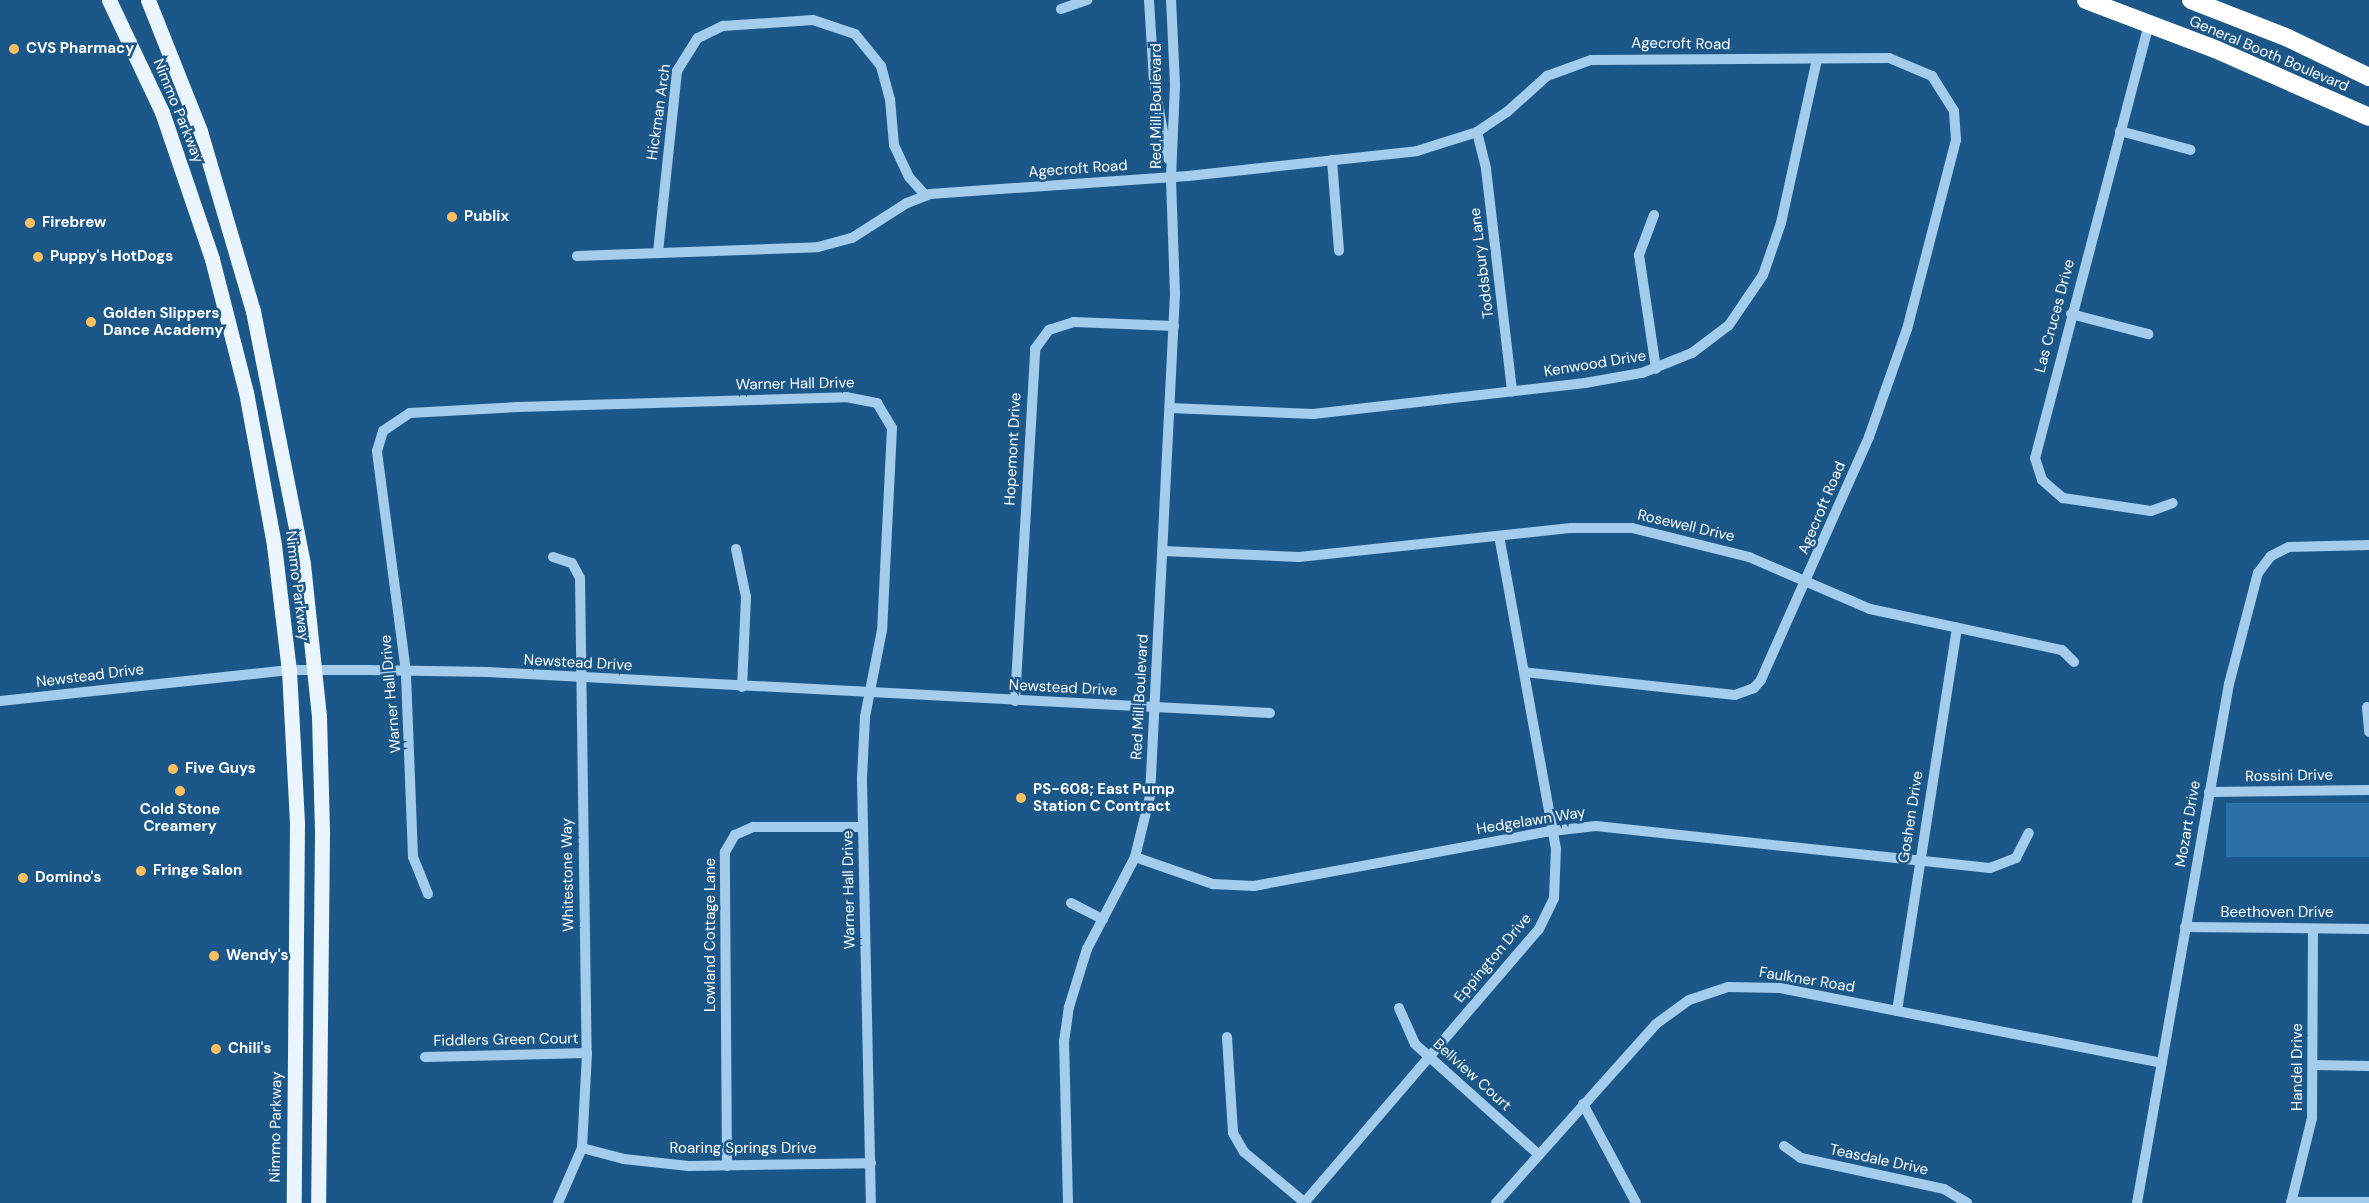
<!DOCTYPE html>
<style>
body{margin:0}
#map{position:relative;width:2369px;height:1203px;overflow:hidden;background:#1b5789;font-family:"DM Sans",sans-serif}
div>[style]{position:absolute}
.green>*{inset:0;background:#2b70a6;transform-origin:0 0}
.minor>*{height:10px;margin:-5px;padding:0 5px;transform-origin:5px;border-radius:5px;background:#a4cded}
.major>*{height:15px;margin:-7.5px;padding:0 7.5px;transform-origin:7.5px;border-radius:7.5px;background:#eaf5ff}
.highway>*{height:18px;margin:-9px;padding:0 9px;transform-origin:9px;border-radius:9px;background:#fff}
.dots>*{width:16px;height:16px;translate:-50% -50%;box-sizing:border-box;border:3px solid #1b5789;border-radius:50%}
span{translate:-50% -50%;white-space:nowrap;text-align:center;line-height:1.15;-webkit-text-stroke:5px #1b5789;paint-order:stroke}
.street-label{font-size:15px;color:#fff}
.poi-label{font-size:15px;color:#fff;font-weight:700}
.left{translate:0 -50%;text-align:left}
</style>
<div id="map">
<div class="green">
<i style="left:2369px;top:803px;width:54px;height:143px;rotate:90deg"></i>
</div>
<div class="minor">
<i style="left:1149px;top:0;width:82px;rotate:86.5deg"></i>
<i style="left:1154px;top:82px;width:78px;rotate:79.7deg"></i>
<i style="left:1061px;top:9px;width:28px;rotate:-19deg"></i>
<i style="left:2149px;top:24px;width:449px;rotate:104.7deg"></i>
<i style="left:2035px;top:458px;width:23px;rotate:72deg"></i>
<i style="left:2042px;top:480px;width:28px;rotate:41deg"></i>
<i style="left:2063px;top:498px;width:89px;rotate:8.4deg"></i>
<i style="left:2151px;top:511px;width:23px;rotate:-20deg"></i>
<i style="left:2120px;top:131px;width:73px;rotate:15deg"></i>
<i style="left:1477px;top:132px;width:38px;rotate:76deg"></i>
<i style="left:1486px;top:169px;width:224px;rotate:83.3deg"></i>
<i style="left:1332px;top:160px;width:91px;rotate:85.6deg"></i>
<i style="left:1654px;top:215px;width:43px;rotate:110.6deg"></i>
<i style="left:1639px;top:255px;width:115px;rotate:81.5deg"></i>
<i style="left:658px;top:252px;width:182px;rotate:-84deg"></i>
<i style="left:677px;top:71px;width:39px;rotate:-58deg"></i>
<i style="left:698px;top:38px;width:28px;rotate:-26deg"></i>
<i style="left:723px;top:26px;width:90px;rotate:-3.8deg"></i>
<i style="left:813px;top:20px;width:44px;rotate:18.4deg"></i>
<i style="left:855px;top:34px;width:41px;rotate:50.9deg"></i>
<i style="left:881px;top:66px;width:34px;rotate:75deg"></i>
<i style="left:890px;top:99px;width:46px;rotate:85deg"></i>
<i style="left:894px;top:145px;width:35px;rotate:65deg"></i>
<i style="left:909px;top:177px;width:24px;rotate:48deg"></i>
<i style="left:577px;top:256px;width:241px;rotate:-2.1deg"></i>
<i style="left:818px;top:247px;width:35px;rotate:-15deg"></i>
<i style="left:852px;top:238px;width:65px;rotate:-32.5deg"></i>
<i style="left:907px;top:203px;width:25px;rotate:-21deg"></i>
<i style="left:930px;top:194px;width:259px;rotate:-4deg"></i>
<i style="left:1188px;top:176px;width:230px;rotate:-6.2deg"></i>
<i style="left:1417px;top:151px;width:63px;rotate:-17.6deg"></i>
<i style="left:1477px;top:132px;width:36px;rotate:-34deg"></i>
<i style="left:1507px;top:112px;width:54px;rotate:-42deg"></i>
<i style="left:1547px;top:76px;width:47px;rotate:-20deg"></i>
<i style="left:1591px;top:60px;width:298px;rotate:-0.4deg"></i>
<i style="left:1889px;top:58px;width:47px;rotate:22.7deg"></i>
<i style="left:1932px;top:76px;width:41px;rotate:57.8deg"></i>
<i style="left:1954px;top:111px;width:29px;rotate:86deg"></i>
<i style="left:1956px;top:140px;width:195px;rotate:104.5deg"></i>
<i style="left:1907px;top:329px;width:114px;rotate:109.4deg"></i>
<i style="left:1869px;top:437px;width:266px;rotate:114deg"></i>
<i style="left:1761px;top:680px;width:11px;rotate:131deg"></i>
<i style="left:1754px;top:688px;width:20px;rotate:160deg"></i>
<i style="left:1735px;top:695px;width:212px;rotate:-173.8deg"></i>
<i style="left:2071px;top:314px;width:80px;rotate:14.6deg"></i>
<i style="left:1170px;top:408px;width:143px;rotate:2.4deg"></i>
<i style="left:1313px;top:414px;width:274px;rotate:-6.5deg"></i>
<i style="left:1585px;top:383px;width:58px;rotate:-10deg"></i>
<i style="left:1642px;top:373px;width:54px;rotate:-21.8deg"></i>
<i style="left:1692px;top:353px;width:46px;rotate:-37.1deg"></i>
<i style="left:1729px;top:325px;width:60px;rotate:-55.8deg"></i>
<i style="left:1763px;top:275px;width:55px;rotate:-70.9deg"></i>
<i style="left:1781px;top:223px;width:168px;rotate:-77.6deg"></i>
<i style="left:736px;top:549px;width:49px;rotate:78.2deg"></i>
<i style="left:746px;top:597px;width:90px;rotate:92.5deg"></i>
<i style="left:1163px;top:551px;width:136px;rotate:2.5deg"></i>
<i style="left:1299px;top:557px;width:274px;rotate:-6.1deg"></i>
<i style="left:1571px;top:528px;width:61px"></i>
<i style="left:1632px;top:528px;width:121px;rotate:13.9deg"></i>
<i style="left:1749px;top:557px;width:132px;rotate:23.3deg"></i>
<i style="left:1870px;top:609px;width:196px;rotate:12.1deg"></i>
<i style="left:2062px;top:650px;width:17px;rotate:45deg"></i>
<i style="left:553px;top:557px;width:20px;rotate:18deg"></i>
<i style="left:572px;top:563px;width:17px;rotate:62deg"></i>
<i style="left:580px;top:578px;width:475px;rotate:89.2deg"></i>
<i style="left:587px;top:1053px;width:95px;rotate:93deg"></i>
<i style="left:582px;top:1148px;width:60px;rotate:113.6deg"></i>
<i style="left:0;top:701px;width:291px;rotate:-6.1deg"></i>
<i style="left:289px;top:670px;width:79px"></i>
<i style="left:368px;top:670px;width:120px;rotate:1deg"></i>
<i style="left:488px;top:672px;width:783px;rotate:3deg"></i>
<i style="left:1015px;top:701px;width:353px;rotate:-86.7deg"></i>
<i style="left:1035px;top:349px;width:24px;rotate:-54deg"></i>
<i style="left:1049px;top:330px;width:26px;rotate:-18deg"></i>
<i style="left:1074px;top:322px;width:100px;rotate:2.3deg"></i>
<i style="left:2367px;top:707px;width:25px;rotate:85deg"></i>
<i style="left:2209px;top:792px;width:160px;rotate:-0.7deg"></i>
<i style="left:1135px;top:857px;width:83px;rotate:19.1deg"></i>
<i style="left:1213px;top:884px;width:41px;rotate:2.8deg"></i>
<i style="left:1254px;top:886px;width:303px;rotate:-10.5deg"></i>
<i style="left:1552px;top:831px;width:44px;rotate:-6.5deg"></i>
<i style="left:1596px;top:826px;width:396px;rotate:6.1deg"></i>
<i style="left:1990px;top:868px;width:28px;rotate:-21deg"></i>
<i style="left:2016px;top:858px;width:28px;rotate:-63deg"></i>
<i style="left:428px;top:894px;width:40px;rotate:-112deg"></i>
<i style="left:413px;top:857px;width:185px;rotate:-92.2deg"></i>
<i style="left:406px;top:672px;width:223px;rotate:-97.5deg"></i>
<i style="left:377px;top:451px;width:21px;rotate:-73deg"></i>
<i style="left:383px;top:431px;width:32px;rotate:-34deg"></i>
<i style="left:410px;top:413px;width:108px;rotate:-3.2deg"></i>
<i style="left:518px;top:407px;width:328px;rotate:-1.7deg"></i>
<i style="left:846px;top:397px;width:32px;rotate:11deg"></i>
<i style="left:877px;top:403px;width:29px;rotate:59deg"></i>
<i style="left:892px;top:428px;width:202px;rotate:92.8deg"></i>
<i style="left:882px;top:630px;width:89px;rotate:101.1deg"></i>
<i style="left:865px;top:717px;width:62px;rotate:92.8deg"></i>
<i style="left:862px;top:779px;width:424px;rotate:88.8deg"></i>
<i style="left:1071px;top:903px;width:36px;rotate:27deg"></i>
<i style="left:2185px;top:927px;width:184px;rotate:0.6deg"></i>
<i style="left:1399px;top:1008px;width:39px;rotate:66deg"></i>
<i style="left:1415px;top:1044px;width:166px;rotate:41.8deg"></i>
<i style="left:1897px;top:1011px;width:388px;rotate:-81.1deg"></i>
<i style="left:1227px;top:1037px;width:96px;rotate:86.4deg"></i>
<i style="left:1233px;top:1133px;width:22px;rotate:60deg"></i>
<i style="left:1244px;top:1152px;width:78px;rotate:39.8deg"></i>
<i style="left:425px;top:1057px;width:162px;rotate:-1.4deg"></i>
<i style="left:2313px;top:1065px;width:56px;rotate:1deg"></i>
<i style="left:1583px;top:1104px;width:112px;rotate:61.8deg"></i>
<i style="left:1784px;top:1146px;width:21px;rotate:35deg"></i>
<i style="left:1801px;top:1158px;width:146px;rotate:12.2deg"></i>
<i style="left:1944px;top:1189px;width:27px;rotate:31deg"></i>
<i style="left:582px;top:1148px;width:43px;rotate:14.7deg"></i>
<i style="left:624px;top:1159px;width:65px;rotate:6.1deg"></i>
<i style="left:689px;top:1166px;width:182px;rotate:-0.9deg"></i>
<i style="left:727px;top:1166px;width:314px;rotate:-90.4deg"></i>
<i style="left:725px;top:852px;width:20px;rotate:-60deg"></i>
<i style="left:735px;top:835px;width:20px;rotate:-24deg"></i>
<i style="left:753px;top:827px;width:109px"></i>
<i style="left:2291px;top:1202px;width:78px"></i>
<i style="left:1068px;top:1203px;width:161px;rotate:-91.4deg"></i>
<i style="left:1064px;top:1042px;width:35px;rotate:-82deg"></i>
<i style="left:1069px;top:1007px;width:61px;rotate:-72.8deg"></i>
<i style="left:1087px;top:949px;width:104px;rotate:-62.4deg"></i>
<i style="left:1135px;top:857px;width:63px;rotate:-76.2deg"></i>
<i style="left:1150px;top:796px;width:503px;rotate:-87.15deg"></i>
<i style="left:1175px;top:294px;width:117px;rotate:-92deg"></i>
<i style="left:1171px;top:177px;width:93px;rotate:-87.5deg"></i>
<i style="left:1175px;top:84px;width:84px;rotate:-92.7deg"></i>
<i style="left:1304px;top:1203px;width:361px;rotate:-49.4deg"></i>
<i style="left:1539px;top:929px;width:34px;rotate:-64deg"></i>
<i style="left:1554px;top:898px;width:49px;rotate:-87.7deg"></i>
<i style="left:1556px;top:849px;width:318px;rotate:-100.3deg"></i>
<i style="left:1496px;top:1203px;width:240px;rotate:-48.2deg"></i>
<i style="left:1656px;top:1024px;width:41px;rotate:-36deg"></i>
<i style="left:1689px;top:1000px;width:41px;rotate:-18.4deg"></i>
<i style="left:1728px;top:987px;width:52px;rotate:1.1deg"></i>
<i style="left:1780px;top:988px;width:389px;rotate:11.1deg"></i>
<i style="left:2137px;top:1203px;width:527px;rotate:-79.95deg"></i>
<i style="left:2229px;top:684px;width:115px;rotate:-75.4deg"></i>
<i style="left:2258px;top:573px;width:21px;rotate:-53deg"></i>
<i style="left:2271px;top:556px;width:20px;rotate:-27deg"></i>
<i style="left:2289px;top:547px;width:80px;rotate:-1.4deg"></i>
<i style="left:2291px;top:1203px;width:88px;rotate:-76.1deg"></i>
<i style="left:2312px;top:1118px;width:189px;rotate:-89.7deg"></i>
</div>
<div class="major">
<i style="left:109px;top:0;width:124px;rotate:64.7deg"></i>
<i style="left:162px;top:112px;width:155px;rotate:71.2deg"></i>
<i style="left:212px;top:259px;width:137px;rotate:75.7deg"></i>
<i style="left:246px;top:392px;width:156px;rotate:79.6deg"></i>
<i style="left:274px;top:545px;width:126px;rotate:83.2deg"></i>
<i style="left:289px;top:670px;width:154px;rotate:87deg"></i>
<i style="left:297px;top:824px;width:379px;rotate:90.5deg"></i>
<i style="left:148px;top:0;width:141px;rotate:68.3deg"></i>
<i style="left:200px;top:131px;width:188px;rotate:73.6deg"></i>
<i style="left:253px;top:311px;width:258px;rotate:78.8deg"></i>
<i style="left:303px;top:564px;width:153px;rotate:84deg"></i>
<i style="left:319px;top:716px;width:118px;rotate:88.5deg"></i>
<i style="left:322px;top:834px;width:369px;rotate:90.6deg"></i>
</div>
<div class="highway">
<i style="left:2086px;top:0;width:138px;rotate:20.8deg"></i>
<i style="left:2215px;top:49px;width:168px;rotate:23.8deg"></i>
<i style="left:2191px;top:0;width:104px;rotate:21.4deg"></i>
<i style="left:2288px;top:38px;width:90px;rotate:25.7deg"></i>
</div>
<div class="dots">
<i style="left:14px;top:49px;background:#febf61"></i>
<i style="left:452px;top:217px;background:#febf61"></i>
<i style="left:30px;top:223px;background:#febf61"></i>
<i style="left:38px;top:257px;background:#febf61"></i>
<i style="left:91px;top:322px;background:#febf61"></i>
<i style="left:173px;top:769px;background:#febf61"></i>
<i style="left:180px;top:791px;background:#febf61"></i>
<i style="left:1021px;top:798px;background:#febf61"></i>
<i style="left:141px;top:871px;background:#febf61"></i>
<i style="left:23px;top:878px;background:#febf61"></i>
<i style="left:214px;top:956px;background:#febf61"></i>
<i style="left:216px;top:1049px;background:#febf61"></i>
</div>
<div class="street-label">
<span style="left:1681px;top:44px;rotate:1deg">Agecroft Road</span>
<span style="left:2269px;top:54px;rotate:23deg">General Booth Boulevard</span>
<span style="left:1157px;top:106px;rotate:-90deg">Red Mill Boulevard</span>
<span style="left:178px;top:111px;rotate:68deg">Nimmo Parkway</span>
<span style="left:659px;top:112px;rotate:-82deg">Hickman Arch</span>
<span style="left:1078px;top:169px;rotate:-4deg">Agecroft Road</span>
<span style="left:1482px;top:263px;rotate:-97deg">Toddsbury Lane</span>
<span style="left:2055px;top:316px;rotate:-75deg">Las Cruces Drive</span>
<span style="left:1595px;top:364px;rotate:-9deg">Kenwood Drive</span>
<span style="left:795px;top:384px;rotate:-1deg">Warner Hall Drive</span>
<span style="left:1013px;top:449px;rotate:-87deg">Hopemont Drive</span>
<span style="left:1822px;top:508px;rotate:-67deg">Agecroft Road</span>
<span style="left:1686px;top:526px;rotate:13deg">Rosewell Drive</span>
<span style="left:297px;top:586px;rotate:83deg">Nimmo Parkway</span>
<span style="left:578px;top:663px;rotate:3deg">Newstead Drive</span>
<span style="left:90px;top:676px;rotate:-7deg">Newstead Drive</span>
<span style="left:1063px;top:688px;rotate:3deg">Newstead Drive</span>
<span style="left:391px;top:694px;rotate:-95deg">Warner Hall Drive</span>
<span style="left:1140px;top:697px;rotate:-87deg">Red Mill Boulevard</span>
<span style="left:2289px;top:776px;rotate:-1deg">Rossini Drive</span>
<span style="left:1911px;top:817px;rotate:-81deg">Goshen Drive</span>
<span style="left:1531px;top:821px;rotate:-9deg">Hedgelawn Way</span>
<span style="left:2188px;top:824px;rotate:-80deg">Mozart Drive</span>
<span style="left:568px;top:875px;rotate:-91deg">Whitestone Way</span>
<span style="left:849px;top:890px;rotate:-91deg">Warner Hall Drive</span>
<span style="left:2277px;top:913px">Beethoven Drive</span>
<span style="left:711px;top:935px;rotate:-90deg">Lowland Cottage Lane</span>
<span style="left:1493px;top:958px;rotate:-50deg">Eppington Drive</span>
<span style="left:1807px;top:980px;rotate:9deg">Faulkner Road</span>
<span style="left:506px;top:1040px;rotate:-1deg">Fiddlers Green Court</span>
<span style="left:2298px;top:1067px;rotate:-90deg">Handel Drive</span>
<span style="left:1472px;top:1075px;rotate:42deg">Bellview Court</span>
<span style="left:276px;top:1127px;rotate:-89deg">Nimmo Parkway</span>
<span style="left:743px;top:1149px">Roaring Springs Drive</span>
<span style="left:1879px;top:1160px;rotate:12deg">Teasdale Drive</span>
</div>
<div class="poi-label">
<span class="left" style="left:26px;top:49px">CVS Pharmacy</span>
<span class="left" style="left:464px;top:217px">Publix</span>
<span class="left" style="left:42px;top:223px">Firebrew</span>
<span class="left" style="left:50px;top:257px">Puppy's HotDogs</span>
<span class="left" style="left:103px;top:322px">Golden Slippers<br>Dance Academy</span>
<span class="left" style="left:185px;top:769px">Five Guys</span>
<span class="left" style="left:1033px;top:798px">PS-608; East Pump<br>Station C Contract</span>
<span style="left:180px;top:818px">Cold Stone<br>Creamery</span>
<span class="left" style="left:153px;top:871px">Fringe Salon</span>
<span class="left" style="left:35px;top:878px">Domino's</span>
<span class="left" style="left:226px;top:956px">Wendy's</span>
<span class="left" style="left:228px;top:1049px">Chili's</span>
</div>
</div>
